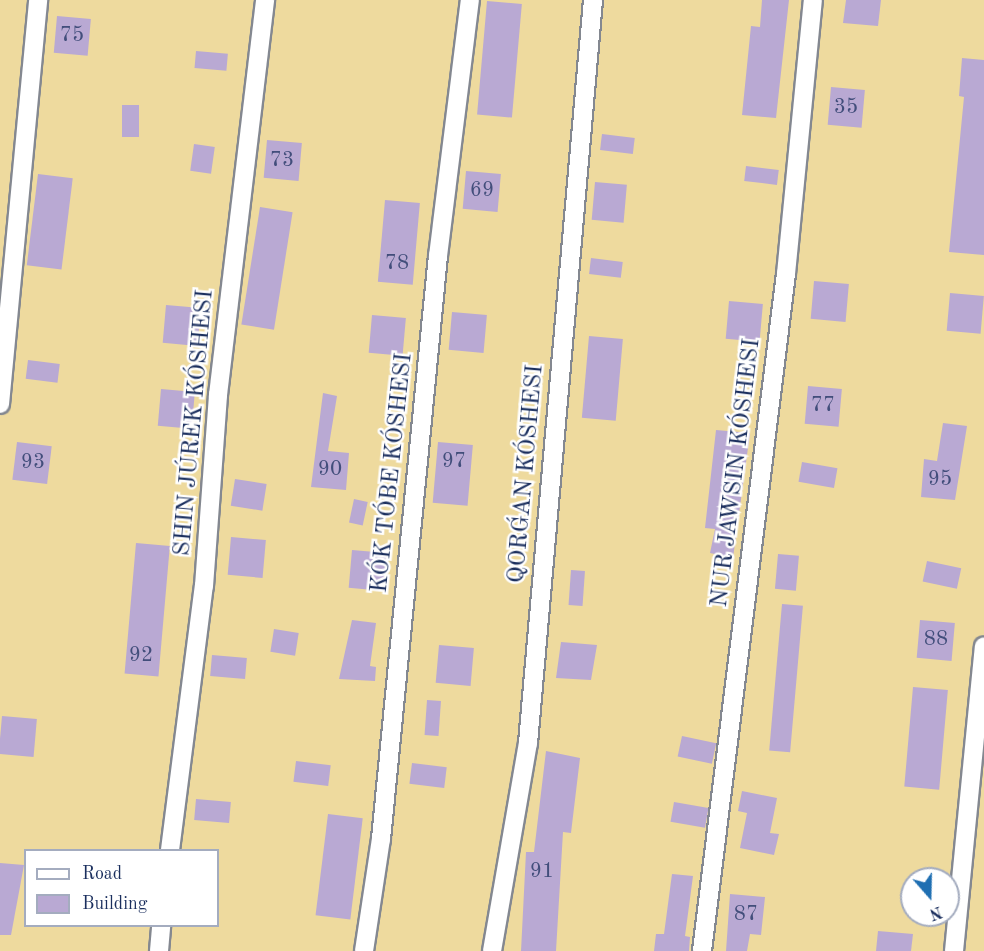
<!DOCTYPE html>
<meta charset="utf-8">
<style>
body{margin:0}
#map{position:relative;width:984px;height:951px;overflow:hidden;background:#eee1c2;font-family:"Old Standard TT",serif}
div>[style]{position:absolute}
.sand>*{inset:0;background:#eeda9e}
.building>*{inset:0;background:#b9a9d3;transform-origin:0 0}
.roads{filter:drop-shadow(2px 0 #848890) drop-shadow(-2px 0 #848890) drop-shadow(0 2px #848890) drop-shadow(0 -2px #848890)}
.street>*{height:18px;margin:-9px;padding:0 9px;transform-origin:9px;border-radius:9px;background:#fff}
span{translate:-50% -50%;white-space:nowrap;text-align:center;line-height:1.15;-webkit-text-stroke:5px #fff;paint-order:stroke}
.number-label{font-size:21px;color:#424e7b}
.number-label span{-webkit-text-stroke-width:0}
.street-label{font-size:24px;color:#1b2f5e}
.legend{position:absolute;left:24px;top:849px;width:195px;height:78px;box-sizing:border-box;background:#fff;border:2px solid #a4acbf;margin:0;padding:8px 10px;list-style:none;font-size:18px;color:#1b2f5e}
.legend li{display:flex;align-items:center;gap:12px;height:30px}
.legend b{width:30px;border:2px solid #a4acbf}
.north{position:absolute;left:900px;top:867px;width:60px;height:60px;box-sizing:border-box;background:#fff;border:2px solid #a4acbf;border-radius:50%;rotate:160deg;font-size:16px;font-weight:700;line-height:24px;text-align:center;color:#1b2f5e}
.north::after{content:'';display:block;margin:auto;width:21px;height:27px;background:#1f6fb2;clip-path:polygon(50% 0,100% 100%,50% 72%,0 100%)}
</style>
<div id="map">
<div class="sand">
<i style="clip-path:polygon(evenodd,0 0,984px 0,984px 951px,0 951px,0 0,26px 850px,218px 850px,218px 926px,26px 926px,26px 850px,0 0,912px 879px,948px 879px,948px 915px,912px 915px,912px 879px)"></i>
</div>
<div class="building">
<i style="clip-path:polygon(762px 0,789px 0,776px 118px,742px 115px,751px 26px,760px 27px)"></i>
<i style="clip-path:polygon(846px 0,881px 0,878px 26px,843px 23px)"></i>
<i style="left:487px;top:1px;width:35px;height:114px;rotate:5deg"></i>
<i style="left:57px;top:16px;width:34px;height:37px;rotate:5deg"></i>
<i style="left:196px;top:51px;width:32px;height:17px;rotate:5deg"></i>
<i style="clip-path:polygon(962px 58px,984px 60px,984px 255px,949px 252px,964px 97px,959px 96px)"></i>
<i style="left:831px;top:87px;width:34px;height:38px;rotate:5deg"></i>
<i style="left:122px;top:105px;width:17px;height:32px"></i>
<i style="left:602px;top:134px;width:33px;height:16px;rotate:7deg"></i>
<i style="left:267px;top:140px;width:35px;height:38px;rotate:5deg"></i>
<i style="left:194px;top:144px;width:21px;height:27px;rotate:8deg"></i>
<i style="left:746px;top:166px;width:33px;height:15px;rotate:7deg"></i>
<i style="left:466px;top:171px;width:35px;height:38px;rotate:5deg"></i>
<i style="left:38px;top:174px;width:35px;height:92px;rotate:7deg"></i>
<i style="left:595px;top:182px;width:32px;height:38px;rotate:5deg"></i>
<i style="left:385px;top:200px;width:35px;height:82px;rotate:5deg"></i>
<i style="left:260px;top:207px;width:33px;height:119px;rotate:9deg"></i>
<i style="left:591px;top:258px;width:32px;height:16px;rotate:7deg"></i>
<i style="left:814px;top:281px;width:35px;height:38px;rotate:5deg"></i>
<i style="left:950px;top:293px;width:34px;height:38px;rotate:5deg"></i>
<i style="left:729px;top:301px;width:34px;height:38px;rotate:5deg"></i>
<i style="left:166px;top:305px;width:35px;height:38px;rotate:5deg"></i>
<i style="left:452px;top:312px;width:35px;height:38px;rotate:5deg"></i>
<i style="left:372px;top:315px;width:34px;height:38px;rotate:5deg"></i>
<i style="left:589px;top:336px;width:34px;height:82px;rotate:5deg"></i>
<i style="left:28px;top:360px;width:32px;height:19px;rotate:7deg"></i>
<i style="left:808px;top:386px;width:34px;height:38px;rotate:5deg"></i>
<i style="left:161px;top:389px;width:34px;height:37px;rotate:5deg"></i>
<i style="clip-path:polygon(323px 393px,337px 396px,328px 451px,349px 453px,346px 490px,311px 487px)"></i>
<i style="clip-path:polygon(943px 423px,967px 426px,955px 500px,921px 497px,924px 459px,937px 461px)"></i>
<i style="clip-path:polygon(716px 430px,750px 433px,733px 558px,710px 553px,715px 529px,705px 528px)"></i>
<i style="left:17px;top:442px;width:35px;height:38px;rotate:7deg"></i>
<i style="left:438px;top:442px;width:35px;height:61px;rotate:5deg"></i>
<i style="left:802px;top:462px;width:36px;height:20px;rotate:10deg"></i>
<i style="left:235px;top:479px;width:32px;height:27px;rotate:9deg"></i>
<i style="left:354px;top:499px;width:14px;height:24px;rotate:12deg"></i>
<i style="left:231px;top:537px;width:35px;height:38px;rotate:5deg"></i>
<i style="left:136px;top:543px;width:34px;height:131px;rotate:5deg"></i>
<i style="left:352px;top:550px;width:35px;height:38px;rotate:5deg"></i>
<i style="left:778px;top:554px;width:21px;height:35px;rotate:5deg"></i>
<i style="left:927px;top:561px;width:35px;height:21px;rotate:12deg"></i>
<i style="left:571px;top:570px;width:14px;height:35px;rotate:4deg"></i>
<i style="left:782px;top:604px;width:21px;height:147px;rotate:5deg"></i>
<i style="clip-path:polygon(352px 620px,376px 623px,370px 666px,376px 667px,375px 681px,339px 679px)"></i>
<i style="left:920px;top:620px;width:35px;height:38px;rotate:5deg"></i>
<i style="left:274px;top:629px;width:25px;height:23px;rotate:9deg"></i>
<i style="clip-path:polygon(561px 642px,597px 645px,591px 680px,556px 678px)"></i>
<i style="left:439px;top:645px;width:35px;height:38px;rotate:5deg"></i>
<i style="left:212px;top:655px;width:35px;height:21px;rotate:5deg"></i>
<i style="left:913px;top:687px;width:35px;height:100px;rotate:5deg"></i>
<i style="left:427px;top:700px;width:14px;height:35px;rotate:4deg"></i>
<i style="left:2px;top:716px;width:35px;height:38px;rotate:5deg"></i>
<i style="left:682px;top:736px;width:35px;height:21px;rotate:12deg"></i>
<i style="clip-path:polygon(546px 751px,580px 758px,571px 833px,563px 832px,556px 951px,521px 951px,526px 852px,534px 852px)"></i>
<i style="left:296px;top:761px;width:35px;height:21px;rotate:7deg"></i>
<i style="left:412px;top:763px;width:35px;height:21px;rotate:7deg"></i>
<i style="clip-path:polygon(742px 791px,777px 798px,770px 833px,779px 834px,774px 855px,740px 848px,747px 813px,738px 811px)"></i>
<i style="left:196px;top:799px;width:35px;height:21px;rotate:5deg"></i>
<i style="left:674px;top:802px;width:35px;height:20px;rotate:10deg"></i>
<i style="left:328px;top:814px;width:35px;height:102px;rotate:7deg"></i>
<i style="clip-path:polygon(0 863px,24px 865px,11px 935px,0 935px)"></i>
<i style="clip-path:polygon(672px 874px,693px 876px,685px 936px,690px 937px,689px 951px,654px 951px,656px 934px,664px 934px)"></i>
<i style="clip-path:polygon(730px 894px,765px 897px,761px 935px,750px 934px,747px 951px,726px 951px)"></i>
<i style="clip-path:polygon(878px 931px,913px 934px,911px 951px,876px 951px)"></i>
</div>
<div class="roads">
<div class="street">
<i style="left:0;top:404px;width:406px;rotate:-84.6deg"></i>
<i style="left:170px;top:850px;width:266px;rotate:-82.7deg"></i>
<i style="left:204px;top:586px;width:192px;rotate:-85.8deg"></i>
<i style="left:218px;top:395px;width:398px;rotate:-83.2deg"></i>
<i style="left:159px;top:951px;width:25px;rotate:-85deg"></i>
<i style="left:364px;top:951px;width:113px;rotate:-81.4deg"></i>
<i style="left:381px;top:839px;width:586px;rotate:-84.42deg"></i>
<i style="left:438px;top:256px;width:258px;rotate:-82.9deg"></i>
<i style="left:492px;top:951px;width:211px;rotate:-80.2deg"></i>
<i style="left:528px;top:743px;width:746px;rotate:-85deg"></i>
<i style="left:702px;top:951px;width:682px;rotate:-82.93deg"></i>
<i style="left:786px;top:274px;width:275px;rotate:-84.4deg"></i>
<i style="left:954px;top:951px;width:306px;rotate:-84.4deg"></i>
</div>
</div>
<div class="number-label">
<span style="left:72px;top:36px">75</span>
<span style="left:846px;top:108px">35</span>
<span style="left:282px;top:161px">73</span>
<span style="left:482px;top:191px">69</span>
<span style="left:397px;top:264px">78</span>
<span style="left:823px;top:406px">77</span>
<span style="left:454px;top:462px">97</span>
<span style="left:33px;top:463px">93</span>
<span style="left:330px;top:470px">90</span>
<span style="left:940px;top:480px">95</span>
<span style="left:936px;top:640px">88</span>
<span style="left:141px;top:656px">92</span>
<span style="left:542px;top:872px">91</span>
<span style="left:746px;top:915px">87</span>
</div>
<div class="street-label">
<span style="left:195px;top:423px;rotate:-85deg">SHIN JÚREK KÓSHESI</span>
<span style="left:393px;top:473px;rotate:-84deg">KÓK TÓBE KÓSHESI</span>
<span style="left:737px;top:473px;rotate:-83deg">NUR JAWSIN KÓSHESI</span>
<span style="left:527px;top:474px;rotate:-85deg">QORǴAN KÓSHESI</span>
</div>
<ul class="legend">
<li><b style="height:8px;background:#fff"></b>Road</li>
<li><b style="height:16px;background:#b9a9d3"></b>Building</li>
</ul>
<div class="north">N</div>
</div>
